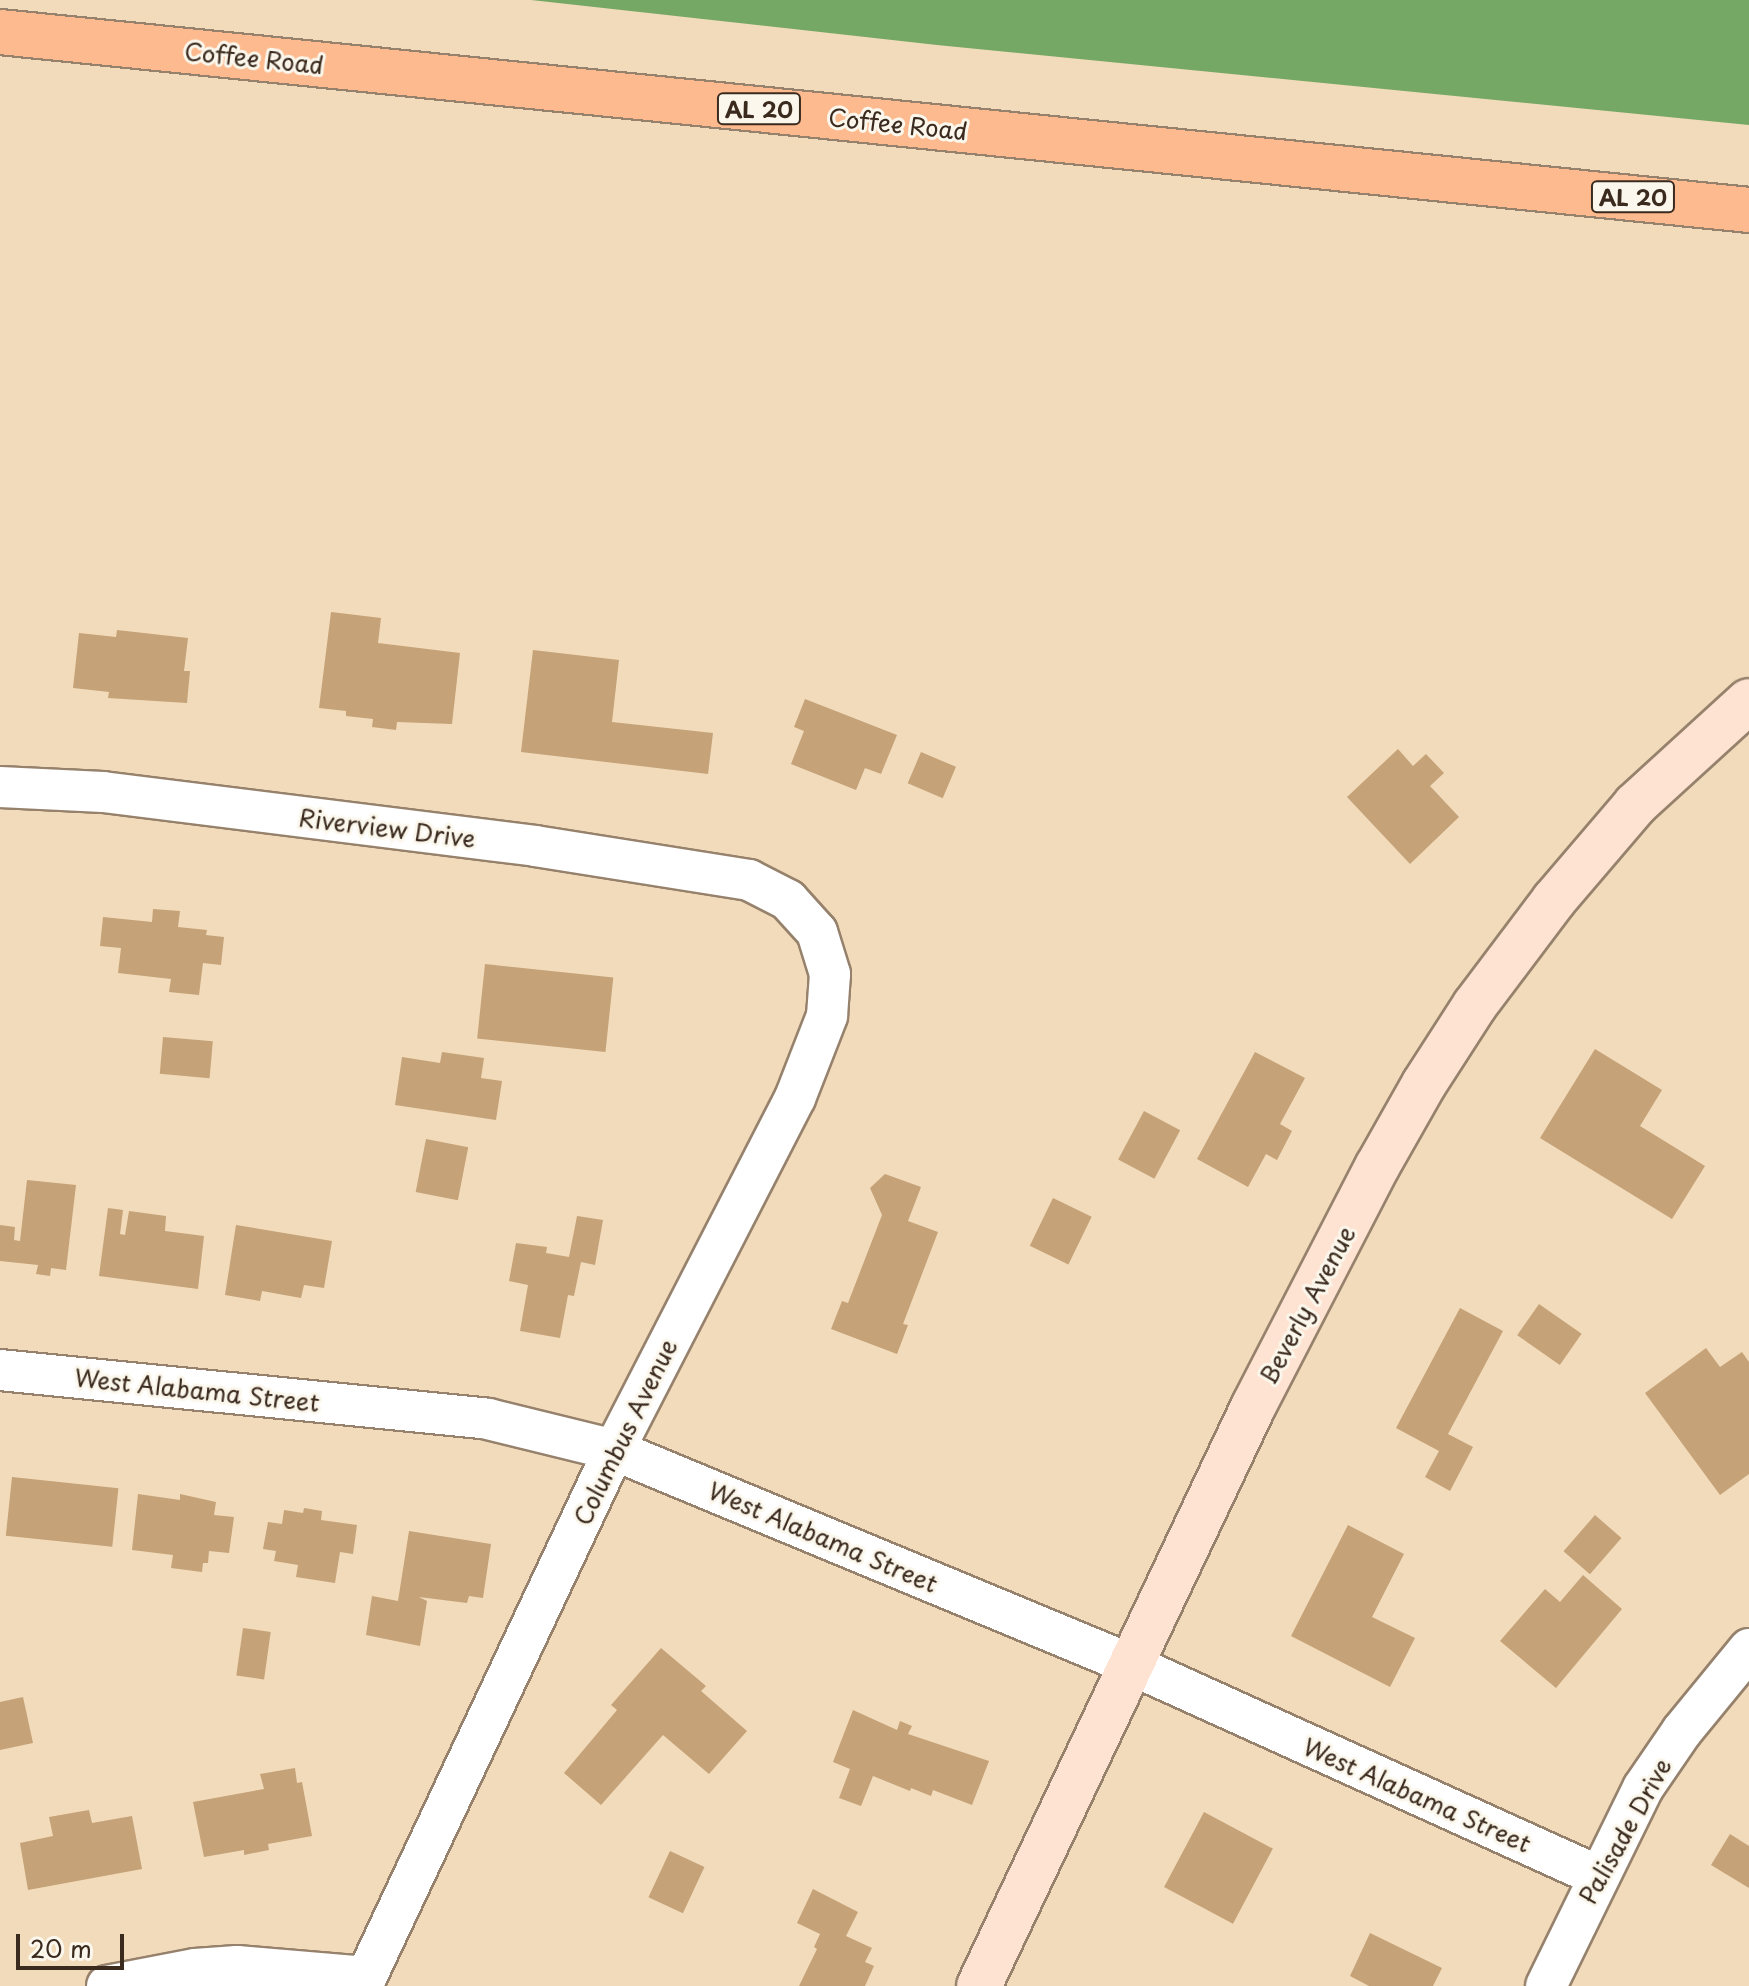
<!DOCTYPE html>
<style>
body{margin:0}
#map{position:relative;width:1749px;height:1986px;overflow:hidden;background:#f2dbbb;font-family:"Playpen Sans",sans-serif}
div>[style]{position:absolute}
.forest>*{inset:0;background:#75a864}
.building>*{inset:0;background:#c5a277;transform-origin:0 0}
.roads{filter:drop-shadow(2px 0 #96826c) drop-shadow(-2px 0 #96826c) drop-shadow(0 2px #96826c) drop-shadow(0 -2px #96826c)}
.street>*{height:40px;margin:-20px;padding:0 20px;transform-origin:20px;border-radius:20px;background:#fff}
.secondary>*{height:44px;margin:-22px;padding:0 22px;transform-origin:22px;border-radius:22px;background:#fee3d2}
.primary>*{height:44px;margin:-22px;padding:0 22px;transform-origin:22px;border-radius:22px;background:#fcba8e}
span{translate:-50% -50%;white-space:nowrap;text-align:center;line-height:1.15;-webkit-text-stroke:6px #fbf7ec;paint-order:stroke}
.shield-label span{padding:2px 6px;background:#fbf7ec;border:2px solid;border-radius:6px;-webkit-text-stroke-width:0}
.shield-label{font-size:22px;color:#3b2a1e;font-weight:700}
.street-label{font-size:24px;color:#3b2a1e}
.scale{position:absolute;left:16px;top:1934px;width:108px;height:36px;box-sizing:border-box;border:4px solid #3b2a1e;border-top:0;padding-left:10px;font-size:24px;line-height:28px;white-space:nowrap;color:#3b2a1e;-webkit-text-stroke:6px #fbf7ec;paint-order:stroke}
</style>
<div id="map">
<div class="forest">
<i style="clip-path:polygon(531px 0,1749px 0,1749px 125px,937px 45px)"></i>
</div>
<div class="building">
<i style="clip-path:polygon(331px 612px,381px 618px,378px 643px,460px 653px,452px 724px,397px 722px,396px 730px,372px 727px,373px 719px,346px 716px,346px 711px,319px 708px)"></i>
<i style="clip-path:polygon(117px 630px,188px 638px,184px 671px,190px 671px,187px 703px,108px 698px,109px 692px,73px 688px,79px 633px,116px 637px)"></i>
<i style="clip-path:polygon(533px 650px,619px 660px,612px 722px,713px 733px,708px 774px,521px 752px)"></i>
<i style="clip-path:polygon(805px 699px,897px 735px,881px 774px,865px 768px,856px 790px,791px 764px,804px 731px,794px 727px)"></i>
<i style="clip-path:polygon(1398px 749px,1413px 766px,1426px 754px,1444px 773px,1430px 786px,1459px 817px,1410px 864px,1347px 797px)"></i>
<i style="left:921px;top:752px;width:38px;height:34px;rotate:23deg"></i>
<i style="clip-path:polygon(153px 909px,180px 911px,178px 927px,207px 930px,206px 935px,224px 937px,221px 965px,203px 963px,199px 995px,169px 992px,171px 979px,118px 973px,121px 948px,100px 946px,103px 917px,152px 922px)"></i>
<i style="left:485px;top:964px;width:129px;height:75px;rotate:6deg"></i>
<i style="left:163px;top:1037px;width:50px;height:37px;rotate:5deg"></i>
<i style="clip-path:polygon(1595px 1049px,1662px 1090px,1640px 1126px,1705px 1166px,1672px 1219px,1540px 1138px)"></i>
<i style="clip-path:polygon(442px 1052px,484px 1058px,481px 1078px,502px 1081px,496px 1120px,395px 1105px,402px 1057px,440px 1063px)"></i>
<i style="clip-path:polygon(1255px 1052px,1305px 1078px,1280px 1124px,1292px 1131px,1277px 1160px,1266px 1154px,1248px 1187px,1197px 1159px)"></i>
<i style="left:1144px;top:1111px;width:41px;height:55px;rotate:28deg"></i>
<i style="left:426px;top:1139px;width:43px;height:54px;rotate:11deg"></i>
<i style="clip-path:polygon(885px 1174px,921px 1187px,908px 1221px,938px 1232px,903px 1324px,908px 1325px,897px 1354px,831px 1329px,842px 1301px,848px 1303px,882px 1215px,870px 1188px)"></i>
<i style="clip-path:polygon(27px 1180px,76px 1185px,66px 1270px,51px 1268px,50px 1276px,36px 1274px,38px 1265px,0 1261px,0 1225px,15px 1227px,14px 1240px,20px 1241px)"></i>
<i style="left:1053px;top:1198px;width:43px;height:53px;rotate:26deg"></i>
<i style="clip-path:polygon(108px 1208px,123px 1210px,120px 1234px,125px 1235px,129px 1211px,166px 1216px,165px 1231px,204px 1236px,198px 1289px,99px 1276px)"></i>
<i style="clip-path:polygon(577px 1216px,603px 1220px,595px 1265px,581px 1262px,574px 1296px,568px 1295px,560px 1338px,520px 1331px,528px 1285px,509px 1281px,516px 1243px,547px 1247px,546px 1253px,569px 1257px)"></i>
<i style="clip-path:polygon(236px 1225px,332px 1241px,324px 1288px,304px 1285px,301px 1298px,262px 1291px,260px 1301px,225px 1295px)"></i>
<i style="left:1539px;top:1304px;width:52px;height:38px;rotate:35deg"></i>
<i style="clip-path:polygon(1460px 1308px,1503px 1331px,1448px 1434px,1473px 1447px,1450px 1491px,1425px 1477px,1439px 1451px,1396px 1428px)"></i>
<i style="clip-path:polygon(1706px 1348px,1720px 1367px,1742px 1352px,1749px 1362px,1749px 1474px,1720px 1495px,1645px 1393px)"></i>
<i style="left:12px;top:1477px;width:107px;height:59px;rotate:6deg"></i>
<i style="clip-path:polygon(138px 1494px,180px 1500px,180px 1494px,216px 1502px,214px 1515px,234px 1517px,229px 1553px,209px 1551px,208px 1563px,203px 1563px,202px 1572px,171px 1568px,173px 1555px,132px 1550px)"></i>
<i style="clip-path:polygon(304px 1508px,322px 1511px,321px 1520px,357px 1525px,353px 1554px,340px 1552px,335px 1583px,296px 1577px,298px 1565px,274px 1561px,276px 1551px,263px 1549px,268px 1522px,282px 1524px,284px 1510px,303px 1513px)"></i>
<i style="left:1595px;top:1515px;width:35px;height:48px;rotate:41deg"></i>
<i style="clip-path:polygon(1348px 1525px,1404px 1554px,1372px 1617px,1415px 1638px,1390px 1687px,1291px 1636px)"></i>
<i style="clip-path:polygon(409px 1531px,491px 1544px,483px 1598px,469px 1596px,467px 1603px,419px 1597px,427px 1601px,420px 1646px,366px 1635px,372px 1596px,398px 1601px)"></i>
<i style="clip-path:polygon(1583px 1575px,1622px 1609px,1556px 1688px,1500px 1641px,1545px 1589px,1560px 1602px)"></i>
<i style="left:243px;top:1628px;width:28px;height:48px;rotate:8deg"></i>
<i style="clip-path:polygon(661px 1648px,706px 1686px,701px 1691px,747px 1731px,709px 1774px,663px 1735px,601px 1805px,564px 1773px,617px 1710px,611px 1705px)"></i>
<i style="clip-path:polygon(23px 1697px,33px 1743px,0 1750px,0 1702px)"></i>
<i style="clip-path:polygon(853px 1710px,897px 1730px,900px 1721px,912px 1726px,908px 1734px,989px 1761px,972px 1805px,933px 1790px,931px 1796px,911px 1788px,910px 1791px,873px 1776px,861px 1806px,839px 1798px,850px 1769px,833px 1762px)"></i>
<i style="clip-path:polygon(295px 1768px,297px 1783px,302px 1782px,312px 1836px,268px 1844px,269px 1850px,244px 1855px,244px 1850px,204px 1857px,193px 1802px,264px 1789px,260px 1774px)"></i>
<i style="clip-path:polygon(89px 1810px,92px 1823px,132px 1816px,142px 1869px,28px 1890px,20px 1843px,53px 1836px,49px 1817px)"></i>
<i style="left:1204px;top:1812px;width:78px;height:85px;rotate:28deg"></i>
<i style="clip-path:polygon(1730px 1834px,1749px 1846px,1749px 1888px,1711px 1865px)"></i>
<i style="left:670px;top:1851px;width:38px;height:51px;rotate:25deg"></i>
<i style="clip-path:polygon(813px 1889px,858px 1912px,846px 1936px,872px 1948px,865px 1962px,874px 1966px,865px 1986px,799px 1986px,817px 1949px,814px 1947px,820px 1934px,797px 1923px)"></i>
<i style="clip-path:polygon(1370px 1933px,1442px 1968px,1433px 1986px,1369px 1986px,1350px 1976px)"></i>
</div>
<div class="roads">
<div class="street">
<i style="left:0;top:787px;width:103px;rotate:2.8deg"></i>
<i style="left:103px;top:792px;width:435px;rotate:7.1deg"></i>
<i style="left:535px;top:846px;width:217px;rotate:9deg"></i>
<i style="left:749px;top:880px;width:44px;rotate:27.1deg"></i>
<i style="left:788px;top:900px;width:43px;rotate:47.8deg"></i>
<i style="left:817px;top:932px;width:44px;rotate:72.8deg"></i>
<i style="left:830px;top:974px;width:42px;rotate:94.1deg"></i>
<i style="left:827px;top:1016px;width:88px;rotate:111.3deg"></i>
<i style="left:795px;top:1098px;width:396px;rotate:117.2deg"></i>
<i style="left:614px;top:1450px;width:592px;rotate:115.18deg"></i>
<i style="left:0;top:1370px;width:490px;rotate:5.7deg"></i>
<i style="left:488px;top:1419px;width:130px;rotate:13.8deg"></i>
<i style="left:614px;top:1450px;width:561px;rotate:22.54deg"></i>
<i style="left:1132px;top:1665px;width:512px;rotate:24.36deg"></i>
<i style="left:107px;top:1986px;width:90px;rotate:-10.9deg"></i>
<i style="left:195px;top:1969px;width:42px;rotate:-4.1deg"></i>
<i style="left:237px;top:1966px;width:130px;rotate:4.8deg"></i>
<i style="left:1546px;top:1986px;width:220px;rotate:-63.9deg"></i>
<i style="left:1643px;top:1788px;width:69px;rotate:-55.6deg"></i>
<i style="left:1682px;top:1731px;width:106px;rotate:-50.7deg"></i>
</div>
<div class="secondary">
<i style="left:979px;top:1986px;width:643px;rotate:-64.67deg"></i>
<i style="left:1254px;top:1405px;width:268px;rotate:-62.7deg"></i>
<i style="left:1377px;top:1167px;width:95px;rotate:-60.5deg"></i>
<i style="left:1424px;top:1084px;width:94px;rotate:-57.2deg"></i>
<i style="left:1475px;top:1005px;width:131px;rotate:-53deg"></i>
<i style="left:1554px;top:900px;width:125px;rotate:-49.5deg"></i>
<i style="left:1635px;top:805px;width:154px;rotate:-42.4deg"></i>
</div>
<div class="primary">
<i style="left:0;top:32px;width:1758px;rotate:5.81deg"></i>
</div>
</div>
<div class="shield-label">
<span style="left:759px;top:109px">AL 20</span>
<span style="left:1633px;top:197px">AL 20</span>
</div>
<div class="street-label">
<span style="left:254px;top:58px;rotate:6deg">Coffee Road</span>
<span style="left:898px;top:124px;rotate:6deg">Coffee Road</span>
<span style="left:387px;top:828px;rotate:7deg">Riverview Drive</span>
<span style="left:1307px;top:1305px;rotate:-62deg">Beverly Avenue</span>
<span style="left:197px;top:1390px;rotate:6deg">West Alabama Street</span>
<span style="left:625px;top:1432px;rotate:-64deg">Columbus Avenue</span>
<span style="left:823px;top:1537px;rotate:23deg">West Alabama Street</span>
<span style="left:1417px;top:1795px;rotate:24deg">West Alabama Street</span>
<span style="left:1625px;top:1831px;rotate:-61deg">Palisade Drive</span>
</div>
<div class="scale">20 m</div>
</div>
